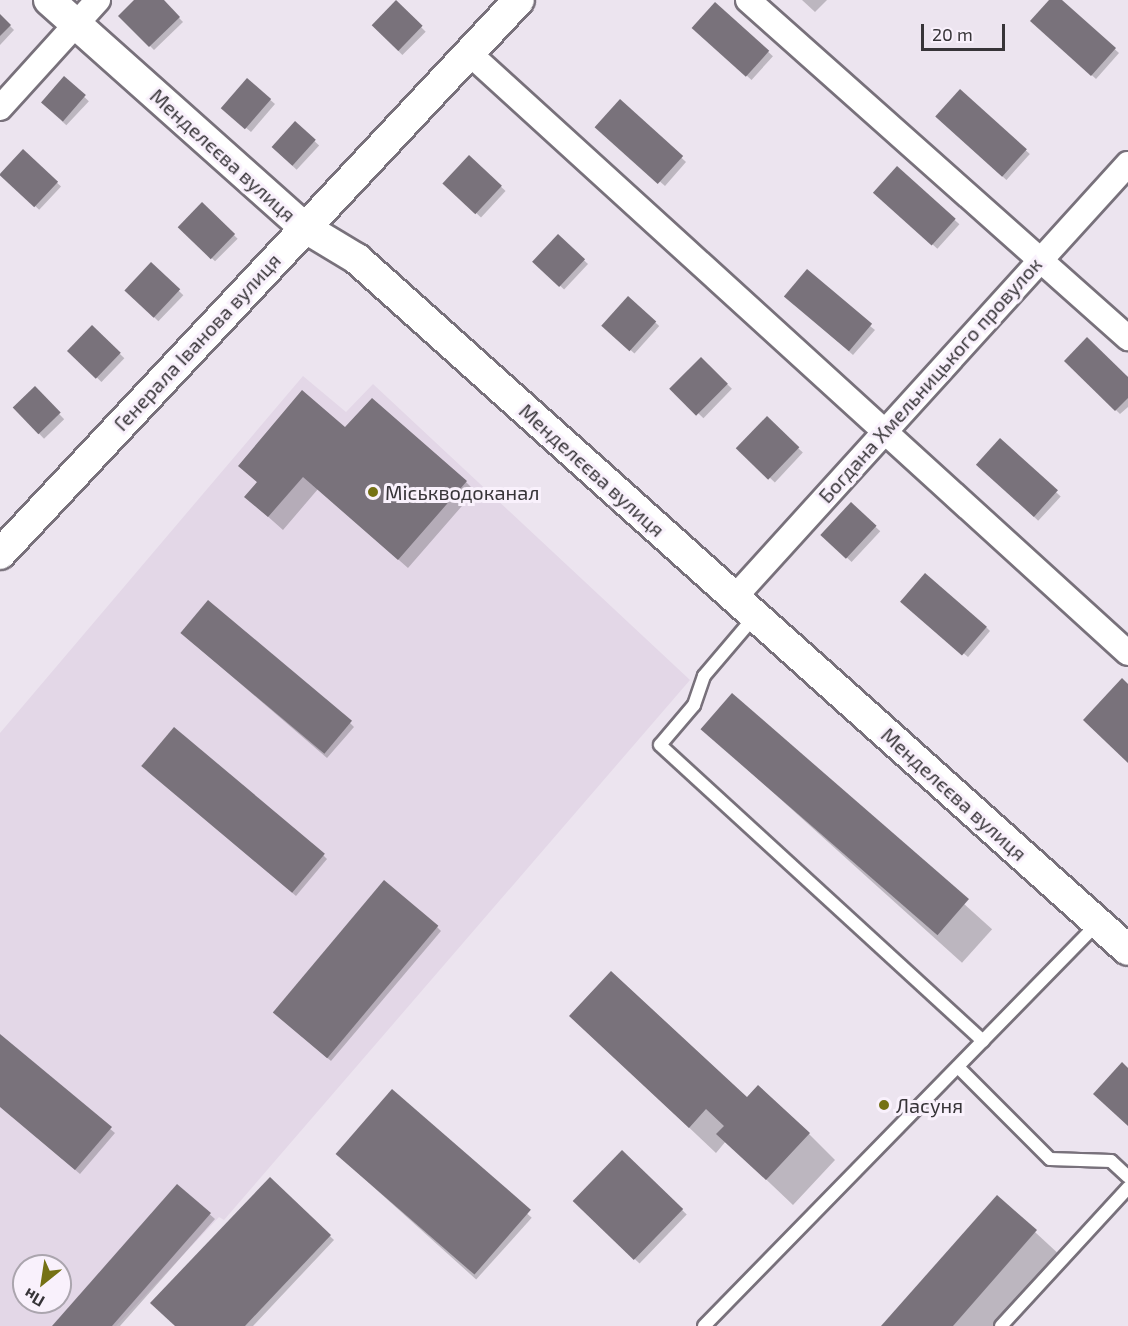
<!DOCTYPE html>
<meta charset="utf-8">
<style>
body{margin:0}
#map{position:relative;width:1128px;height:1326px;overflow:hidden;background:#ece4ef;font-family:"Exo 2",sans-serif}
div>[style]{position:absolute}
.built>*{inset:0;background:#e3d7e7}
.shadow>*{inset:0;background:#0003;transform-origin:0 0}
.building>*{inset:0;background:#79727b;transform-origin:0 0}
.roads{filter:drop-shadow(2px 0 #78717b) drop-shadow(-2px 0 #78717b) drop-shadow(0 2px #78717b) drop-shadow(0 -2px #78717b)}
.service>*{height:12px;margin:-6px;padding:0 6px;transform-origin:6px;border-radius:6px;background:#fff}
.minor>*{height:24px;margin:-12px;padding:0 12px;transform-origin:12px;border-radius:12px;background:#fff}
.tertiary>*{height:30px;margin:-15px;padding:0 15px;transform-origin:15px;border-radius:15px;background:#fff}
.dots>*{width:16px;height:16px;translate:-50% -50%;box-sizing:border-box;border:3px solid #f9f1fc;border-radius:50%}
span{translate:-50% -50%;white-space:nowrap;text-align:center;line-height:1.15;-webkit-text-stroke:6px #f9f1fc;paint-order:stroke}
.street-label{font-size:20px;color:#373438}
.poi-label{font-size:20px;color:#373438}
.left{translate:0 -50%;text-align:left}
.north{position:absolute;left:12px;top:1254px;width:60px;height:60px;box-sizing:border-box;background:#f9f1fc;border:2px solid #aba5ae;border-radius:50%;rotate:210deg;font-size:16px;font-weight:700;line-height:24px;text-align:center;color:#373438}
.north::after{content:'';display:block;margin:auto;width:21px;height:27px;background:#757114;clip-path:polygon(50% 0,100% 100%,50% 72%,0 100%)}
.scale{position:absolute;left:921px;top:24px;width:84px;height:27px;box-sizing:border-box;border:3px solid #373438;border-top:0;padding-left:8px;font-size:18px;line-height:21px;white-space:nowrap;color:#373438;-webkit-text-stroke:4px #f9f1fc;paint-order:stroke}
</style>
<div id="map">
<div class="built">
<i style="clip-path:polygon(evenodd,303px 376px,346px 412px,373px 384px,690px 680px,224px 1220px,219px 1217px,116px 1326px,0 1326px,0 733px,303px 376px,24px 1266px,60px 1266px,60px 1302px,24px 1302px,24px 1266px)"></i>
</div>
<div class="shadow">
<i style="clip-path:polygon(136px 0,162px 0,183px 22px,154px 50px,120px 16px)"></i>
<i style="clip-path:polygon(802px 0,827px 0,815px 12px)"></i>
<i style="clip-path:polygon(1051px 0,1060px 0,1119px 53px,1096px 79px,1032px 21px)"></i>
<i style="left:396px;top:2px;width:42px;height:33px;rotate:45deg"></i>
<i style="left:715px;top:4px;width:78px;height:32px;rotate:42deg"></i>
<i style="clip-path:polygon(0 16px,14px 30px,0 45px)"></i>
<i style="left:64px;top:78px;width:34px;height:33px;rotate:43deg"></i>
<i style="clip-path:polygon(247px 80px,275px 104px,251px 132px,227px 112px)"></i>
<i style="left:960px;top:91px;width:94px;height:35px;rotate:42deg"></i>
<i style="clip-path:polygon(620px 101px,686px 162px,665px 186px,602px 131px)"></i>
<i style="left:295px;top:123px;width:33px;height:33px;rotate:43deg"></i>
<i style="left:23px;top:151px;width:52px;height:32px;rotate:43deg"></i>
<i style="left:469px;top:157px;width:50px;height:36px;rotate:43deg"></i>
<i style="left:897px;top:168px;width:84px;height:33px;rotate:42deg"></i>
<i style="left:203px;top:204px;width:49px;height:32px;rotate:45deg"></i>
<i style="left:558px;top:236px;width:41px;height:35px;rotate:43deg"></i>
<i style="left:151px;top:264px;width:45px;height:36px;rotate:44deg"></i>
<i style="left:628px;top:298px;width:42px;height:37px;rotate:42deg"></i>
<i style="clip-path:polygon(790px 300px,870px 326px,875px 330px,853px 355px)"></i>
<i style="left:92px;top:327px;width:45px;height:33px;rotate:44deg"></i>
<i style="left:701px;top:359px;width:43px;height:41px;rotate:44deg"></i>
<i style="clip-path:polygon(1066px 361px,1128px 379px,1128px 407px,1120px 414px)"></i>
<i style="left:35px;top:389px;width:42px;height:28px;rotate:46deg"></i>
<i style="left:767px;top:419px;width:49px;height:41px;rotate:43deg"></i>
<i style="clip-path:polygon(346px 430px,466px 482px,475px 491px,408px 568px,318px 489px,283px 530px,246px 497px,258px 483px,240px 466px)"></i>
<i style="left:1000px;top:440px;width:83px;height:33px;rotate:43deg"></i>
<i style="left:851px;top:504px;width:40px;height:42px;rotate:43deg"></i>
<i style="clip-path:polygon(907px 606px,986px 627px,990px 631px,968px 657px)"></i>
<i style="clip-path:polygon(186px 637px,350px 723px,354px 727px,327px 758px)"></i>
<i style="left:732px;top:695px;width:350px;height:45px;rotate:42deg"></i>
<i style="clip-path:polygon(147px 771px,323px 855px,327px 859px,296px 896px)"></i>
<i style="clip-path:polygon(437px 927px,441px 931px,331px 1061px,278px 1016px)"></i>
<i style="clip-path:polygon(571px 1016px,747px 1100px,809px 1134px,835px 1160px,793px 1205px,726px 1141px,716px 1153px)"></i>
<i style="clip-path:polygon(0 1036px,115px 1133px,80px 1174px,0 1106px)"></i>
<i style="left:392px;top:1092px;width:188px;height:83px;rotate:42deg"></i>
<i style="left:622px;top:1152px;width:90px;height:68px;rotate:44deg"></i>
<i style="clip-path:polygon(270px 1179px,334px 1240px,253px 1326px,177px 1326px)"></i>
<i style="clip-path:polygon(178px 1186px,215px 1219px,120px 1326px,54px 1326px)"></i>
<i style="clip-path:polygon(997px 1197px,1062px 1257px,1002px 1326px,883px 1326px)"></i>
</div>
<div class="building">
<i style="clip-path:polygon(134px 0,164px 0,180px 17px,149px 47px,118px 16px)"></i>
<i style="left:396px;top:0;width:37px;height:35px;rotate:44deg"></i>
<i style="clip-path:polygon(1049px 0,1062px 0,1116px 48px,1091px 76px,1030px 21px)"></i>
<i style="left:715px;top:2px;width:73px;height:35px;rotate:42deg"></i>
<i style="clip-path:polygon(0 14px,11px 25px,0 36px)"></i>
<i style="left:64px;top:76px;width:29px;height:35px;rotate:41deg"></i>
<i style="left:247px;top:78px;width:32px;height:40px;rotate:41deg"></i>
<i style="left:960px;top:89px;width:90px;height:37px;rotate:42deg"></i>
<i style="left:620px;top:99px;width:85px;height:38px;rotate:42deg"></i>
<i style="left:295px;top:121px;width:28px;height:35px;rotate:42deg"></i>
<i style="left:23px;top:149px;width:48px;height:35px;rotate:43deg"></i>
<i style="left:469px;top:155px;width:45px;height:39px;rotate:43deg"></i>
<i style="left:897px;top:166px;width:79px;height:36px;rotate:42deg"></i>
<i style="left:202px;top:202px;width:46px;height:35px;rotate:44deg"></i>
<i style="left:558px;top:234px;width:37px;height:38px;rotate:43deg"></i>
<i style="left:151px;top:262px;width:40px;height:39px;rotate:43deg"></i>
<i style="left:807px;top:269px;width:85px;height:36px;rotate:40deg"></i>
<i style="left:628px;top:296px;width:38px;height:40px;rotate:42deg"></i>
<i style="left:92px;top:325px;width:40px;height:36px;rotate:44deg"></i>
<i style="clip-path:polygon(1087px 337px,1128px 377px,1128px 398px,1115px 411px,1064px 361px)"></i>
<i style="left:701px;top:357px;width:38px;height:45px;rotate:45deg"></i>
<i style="left:35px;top:386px;width:37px;height:31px;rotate:46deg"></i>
<i style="clip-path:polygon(302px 390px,345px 427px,372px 398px,467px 481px,398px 560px,303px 477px,268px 517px,244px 497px,257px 482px,238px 466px)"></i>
<i style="left:767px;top:416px;width:45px;height:45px;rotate:44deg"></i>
<i style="left:1000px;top:438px;width:78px;height:36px;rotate:42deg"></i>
<i style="left:851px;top:502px;width:35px;height:45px;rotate:43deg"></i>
<i style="left:925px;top:573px;width:82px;height:38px;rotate:41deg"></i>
<i style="left:208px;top:600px;width:188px;height:43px;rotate:40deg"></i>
<i style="clip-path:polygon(1122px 678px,1128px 684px,1128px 763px,1083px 720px)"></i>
<i style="left:732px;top:693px;width:314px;height:48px;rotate:41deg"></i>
<i style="left:174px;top:727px;width:197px;height:51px;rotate:40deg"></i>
<i style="left:384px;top:880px;width:71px;height:173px;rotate:40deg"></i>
<i style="clip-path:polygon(611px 971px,747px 1097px,758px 1085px,810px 1133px,766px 1180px,716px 1134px,724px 1126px,706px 1109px,689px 1128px,569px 1016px)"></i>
<i style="clip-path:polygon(0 1034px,112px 1127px,75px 1170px,0 1107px)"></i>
<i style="clip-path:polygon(1122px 1062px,1128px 1068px,1128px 1126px,1093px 1094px)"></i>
<i style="left:392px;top:1089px;width:184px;height:86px;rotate:41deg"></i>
<i style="left:622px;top:1150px;width:85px;height:71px;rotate:44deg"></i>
<i style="clip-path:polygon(270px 1177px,331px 1235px,245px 1326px,175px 1326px,150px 1303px)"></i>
<i style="clip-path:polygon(177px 1184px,211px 1213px,112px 1326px,52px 1326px)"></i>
<i style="clip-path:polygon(997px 1195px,1037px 1230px,953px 1326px,881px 1326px)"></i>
</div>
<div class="roads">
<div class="service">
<i style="left:755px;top:616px;width:79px;rotate:130.4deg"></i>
<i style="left:704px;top:676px;width:31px;rotate:109deg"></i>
<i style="left:694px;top:705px;width:52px;rotate:130.4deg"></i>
<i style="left:660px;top:745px;width:438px;rotate:42.5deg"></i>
<i style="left:958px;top:1067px;width:130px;rotate:45deg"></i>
<i style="left:1050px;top:1159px;width:61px;rotate:1.9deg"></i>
<i style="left:1111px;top:1161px;width:23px;rotate:43deg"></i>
<i style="left:704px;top:1326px;width:562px;rotate:-45.65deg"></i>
<i style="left:1001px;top:1326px;width:188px;rotate:-47.4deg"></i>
</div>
<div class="minor">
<i style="left:748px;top:0;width:509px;rotate:41.65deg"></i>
<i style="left:469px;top:53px;width:891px;rotate:42.32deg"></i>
<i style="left:0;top:108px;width:146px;rotate:-47.8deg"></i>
<i style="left:734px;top:598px;width:586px;rotate:-47.77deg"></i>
</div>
<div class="tertiary">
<i style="left:49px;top:0;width:341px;rotate:41.7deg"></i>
<i style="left:304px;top:227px;width:62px;rotate:31.1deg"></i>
<i style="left:357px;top:259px;width:1035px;rotate:41.87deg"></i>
<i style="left:0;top:554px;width:759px;rotate:-46.87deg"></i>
</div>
</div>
<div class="dots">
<i style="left:373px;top:492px;background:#757114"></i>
<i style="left:884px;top:1105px;background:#757114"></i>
</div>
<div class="street-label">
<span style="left:223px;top:155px;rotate:42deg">Менделєєва вулиця</span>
<span style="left:197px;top:342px;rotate:-47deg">Генерала Іванова вулиця</span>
<span style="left:930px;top:380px;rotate:-48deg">Богдана Хмельницького провулок</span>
<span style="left:592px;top:470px;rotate:42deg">Менделєєва вулиця</span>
<span style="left:954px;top:794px;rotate:42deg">Менделєєва вулиця</span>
</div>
<div class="poi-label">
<span class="left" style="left:385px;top:492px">Міськводоканал</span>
<span class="left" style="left:896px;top:1105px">Ласуня</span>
</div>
<div class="north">Пн</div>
<div class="scale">20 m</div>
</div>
